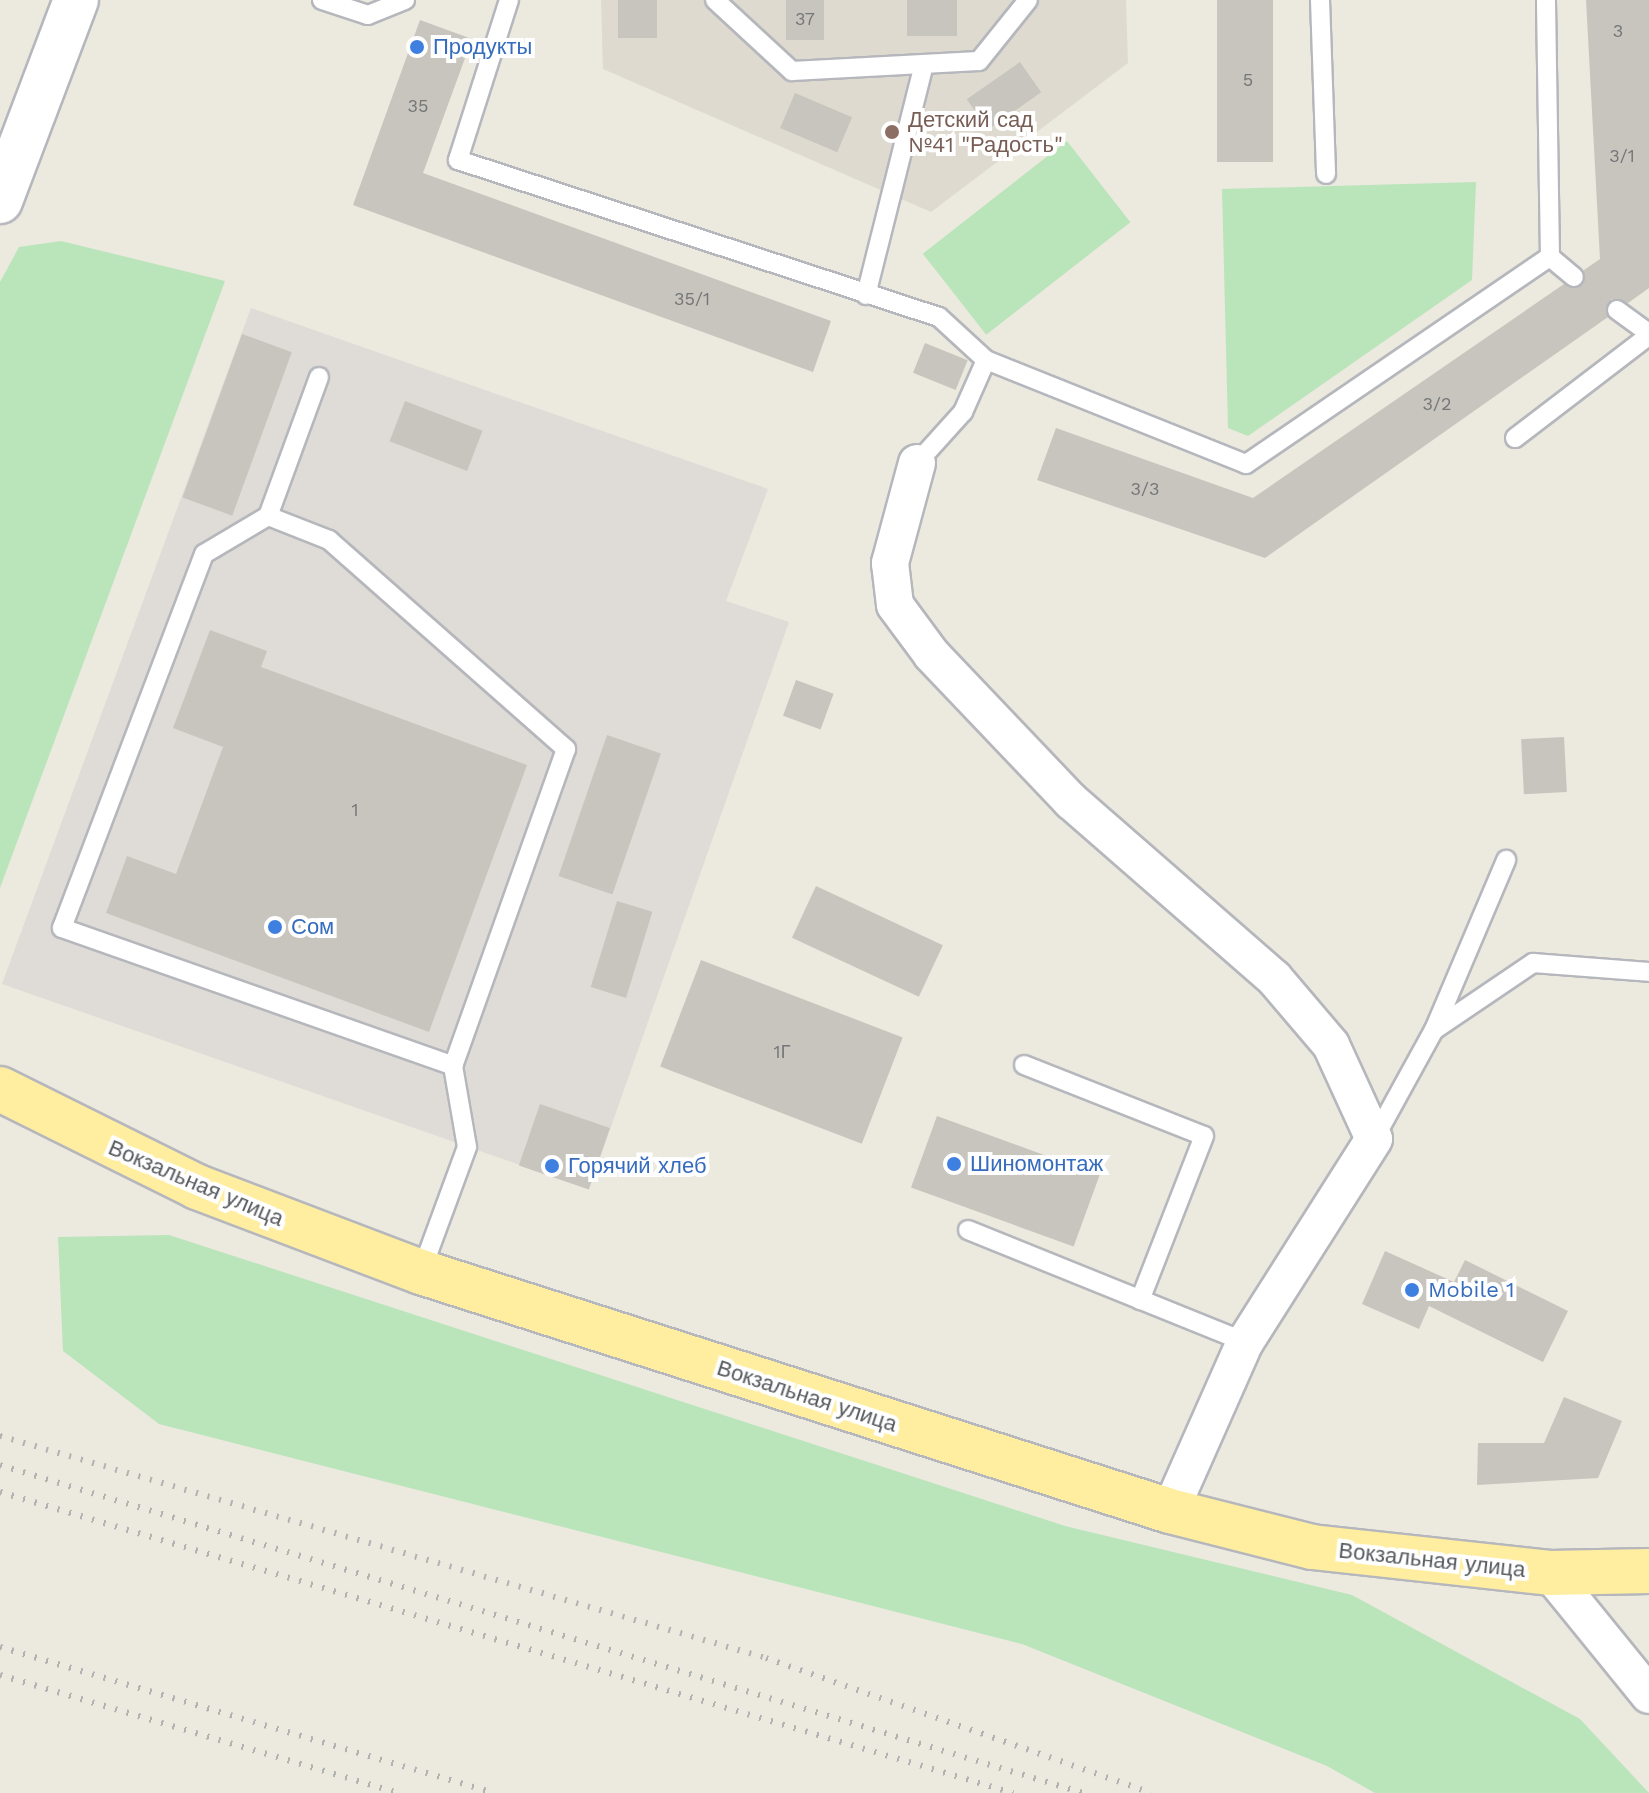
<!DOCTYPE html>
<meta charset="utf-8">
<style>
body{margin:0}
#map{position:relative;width:1649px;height:1793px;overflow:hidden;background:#ece9df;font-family:"Work Sans",sans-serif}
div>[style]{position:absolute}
.industrial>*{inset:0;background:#dfdcd7}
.education>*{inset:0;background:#dedad0}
.green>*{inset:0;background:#bae5ba;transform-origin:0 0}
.building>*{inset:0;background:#c8c5be;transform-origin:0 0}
.roads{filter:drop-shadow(2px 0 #b5b7bc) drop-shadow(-2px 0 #b5b7bc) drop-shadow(0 2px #b5b7bc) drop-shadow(0 -2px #b5b7bc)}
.lane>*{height:18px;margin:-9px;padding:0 9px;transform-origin:9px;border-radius:9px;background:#fff}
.street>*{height:36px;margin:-18px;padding:0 18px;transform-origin:18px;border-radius:18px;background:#fff}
.secondary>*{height:44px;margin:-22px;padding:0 22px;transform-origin:22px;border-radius:22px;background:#fff}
.primary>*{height:44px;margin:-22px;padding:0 22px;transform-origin:22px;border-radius:22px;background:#ffeea0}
.rail>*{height:6px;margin-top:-3px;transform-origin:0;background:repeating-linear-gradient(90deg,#b1b2b2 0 2px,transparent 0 12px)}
.dots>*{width:22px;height:22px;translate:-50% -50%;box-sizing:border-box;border:4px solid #fff;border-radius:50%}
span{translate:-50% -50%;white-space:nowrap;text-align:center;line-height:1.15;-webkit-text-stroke:8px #fff;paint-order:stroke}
.number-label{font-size:18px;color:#747678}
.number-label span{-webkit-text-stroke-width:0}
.shop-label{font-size:22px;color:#366cbe}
.left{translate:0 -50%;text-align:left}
.education-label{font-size:22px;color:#785e54}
.street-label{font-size:22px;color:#585c60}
</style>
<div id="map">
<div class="industrial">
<i style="clip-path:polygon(251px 308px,768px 489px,726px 601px,789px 622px,589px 1189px,2px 984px)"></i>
</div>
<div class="education">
<i style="clip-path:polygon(601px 0,1126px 0,1128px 63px,931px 212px,603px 69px)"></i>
</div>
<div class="green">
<i style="left:1067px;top:141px;width:103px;height:183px;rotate:52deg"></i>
<i style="clip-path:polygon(1476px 182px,1472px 280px,1248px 436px,1228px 428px,1222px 189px)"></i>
<i style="clip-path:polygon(61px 241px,225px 281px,0 888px,0 282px,19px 247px)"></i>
<i style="clip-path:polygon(169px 1235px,1065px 1526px,1352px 1595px,1580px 1719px,1649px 1793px,1375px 1793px,1327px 1766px,1022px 1644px,159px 1424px,63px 1351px,58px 1237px)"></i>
</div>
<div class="building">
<i style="left:618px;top:0;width:39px;height:38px"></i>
<i style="left:786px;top:0;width:38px;height:40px"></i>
<i style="left:907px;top:0;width:50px;height:36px"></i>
<i style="left:1217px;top:0;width:56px;height:162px"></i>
<i style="clip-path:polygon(1586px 0,1649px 0,1649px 288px,1628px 303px,1611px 299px,1608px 317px,1265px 558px,1037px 480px,1056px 428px,1253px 498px,1564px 284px,1583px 285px,1584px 270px,1600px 259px)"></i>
<i style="clip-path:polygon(420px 20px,472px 39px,423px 173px,831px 321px,813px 372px,353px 205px)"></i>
<i style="left:1020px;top:62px;width:37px;height:65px;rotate:55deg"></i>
<i style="left:795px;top:93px;width:62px;height:38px;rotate:23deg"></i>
<i style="left:242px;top:334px;width:53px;height:174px;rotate:20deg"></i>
<i style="left:925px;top:343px;width:46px;height:32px;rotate:22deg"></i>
<i style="left:405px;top:401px;width:83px;height:43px;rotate:21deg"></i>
<i style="clip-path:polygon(210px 630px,267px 651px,261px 667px,527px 765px,429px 1032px,106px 913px,127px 856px,176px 874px,223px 747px,173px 728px)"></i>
<i style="left:796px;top:680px;width:40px;height:38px;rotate:20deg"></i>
<i style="left:607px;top:735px;width:57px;height:149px;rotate:19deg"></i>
<i style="left:1564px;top:737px;width:55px;height:43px;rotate:87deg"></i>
<i style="left:816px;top:886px;width:140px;height:57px;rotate:25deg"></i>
<i style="left:617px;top:901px;width:37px;height:90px;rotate:17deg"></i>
<i style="left:701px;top:960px;width:216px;height:114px;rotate:21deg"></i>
<i style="left:540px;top:1104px;width:74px;height:65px;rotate:19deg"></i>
<i style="left:937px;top:1116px;width:173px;height:76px;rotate:20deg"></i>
<i style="clip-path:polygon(1385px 1251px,1454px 1282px,1465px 1260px,1568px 1311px,1543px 1362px,1429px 1306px,1419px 1329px,1362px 1304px)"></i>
<i style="clip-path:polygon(1564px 1397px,1622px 1421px,1598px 1478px,1477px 1485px,1478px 1443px,1544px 1443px)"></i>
</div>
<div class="roads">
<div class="lane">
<i style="left:322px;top:0;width:48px;rotate:18.1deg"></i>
<i style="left:368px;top:15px;width:40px;rotate:-22deg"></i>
<i style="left:509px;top:0;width:168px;rotate:107.7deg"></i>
<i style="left:458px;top:160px;width:506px;rotate:18.08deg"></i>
<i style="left:939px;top:317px;width:64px;rotate:42.5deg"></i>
<i style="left:986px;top:360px;width:280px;rotate:21.8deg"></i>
<i style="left:1246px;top:464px;width:368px;rotate:-34.3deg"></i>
<i style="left:1550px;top:257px;width:257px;rotate:-90.9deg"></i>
<i style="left:715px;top:0;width:105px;rotate:42.7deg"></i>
<i style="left:792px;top:71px;width:187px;rotate:-3.1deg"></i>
<i style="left:979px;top:61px;width:78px;rotate:-51.2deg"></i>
<i style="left:1320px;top:0;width:174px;rotate:88deg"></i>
<i style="left:1550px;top:257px;width:31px;rotate:40deg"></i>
<i style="left:866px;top:295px;width:238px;rotate:-75.9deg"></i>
<i style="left:1617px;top:310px;width:39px;rotate:36deg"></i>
<i style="left:319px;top:377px;width:148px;rotate:110.1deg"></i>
<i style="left:268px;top:516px;width:74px;rotate:149.3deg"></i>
<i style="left:204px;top:554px;width:400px;rotate:110.8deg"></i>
<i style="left:62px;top:928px;width:415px;rotate:19.4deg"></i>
<i style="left:1515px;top:438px;width:166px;rotate:-37.4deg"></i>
<i style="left:917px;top:463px;width:69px;rotate:-48deg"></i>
<i style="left:963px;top:412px;width:57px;rotate:-66.1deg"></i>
<i style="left:268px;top:516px;width:66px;rotate:21.5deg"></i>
<i style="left:329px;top:540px;width:316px;rotate:41.4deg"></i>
<i style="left:566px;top:749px;width:337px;rotate:109.6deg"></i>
<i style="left:453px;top:1066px;width:82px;rotate:80.2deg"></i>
<i style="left:467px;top:1147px;width:133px;rotate:110.2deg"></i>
<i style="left:1434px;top:1030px;width:120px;rotate:-34.1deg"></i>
<i style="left:1533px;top:963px;width:116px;rotate:4.4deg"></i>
<i style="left:1024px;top:1065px;width:193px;rotate:21.5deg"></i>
<i style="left:1204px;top:1136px;width:176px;rotate:111.3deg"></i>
<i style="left:1374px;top:1139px;width:124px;rotate:-61.2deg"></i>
<i style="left:1434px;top:1030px;width:185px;rotate:-67deg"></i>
<i style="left:968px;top:1230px;width:299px;rotate:22deg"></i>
</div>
<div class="street">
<i style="left:917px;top:463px;width:104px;rotate:105.1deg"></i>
<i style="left:890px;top:563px;width:42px;rotate:83.2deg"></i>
<i style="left:895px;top:605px;width:62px;rotate:53.5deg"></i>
<i style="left:932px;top:655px;width:202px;rotate:46.4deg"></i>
<i style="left:1071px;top:801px;width:269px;rotate:41.1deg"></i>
<i style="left:1274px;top:978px;width:88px;rotate:49.6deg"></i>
<i style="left:1331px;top:1045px;width:103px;rotate:65.4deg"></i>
<i style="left:1374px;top:1139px;width:241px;rotate:122.4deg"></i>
<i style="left:1245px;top:1342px;width:185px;rotate:113.9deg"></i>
<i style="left:1550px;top:1573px;width:157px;rotate:50.9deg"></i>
</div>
<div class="secondary">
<i style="left:0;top:201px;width:215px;rotate:-69.3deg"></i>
</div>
<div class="primary">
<i style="left:0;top:1089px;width:220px;rotate:26.4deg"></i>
<i style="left:197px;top:1187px;width:240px;rotate:20.8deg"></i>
<i style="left:421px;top:1272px;width:786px;rotate:17.7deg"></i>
<i style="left:1170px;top:1511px;width:146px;rotate:14.2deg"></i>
<i style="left:1312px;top:1547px;width:239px;rotate:6.2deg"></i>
<i style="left:1550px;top:1573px;width:99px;rotate:-1.2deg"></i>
</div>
</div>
<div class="rail">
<i style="left:0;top:1436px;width:798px;rotate:16.16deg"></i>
<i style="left:766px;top:1658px;width:408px;rotate:19.3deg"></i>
<i style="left:0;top:1465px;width:1132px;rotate:16.85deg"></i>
<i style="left:0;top:1492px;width:1057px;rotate:16.55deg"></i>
<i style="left:0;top:1647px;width:515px;rotate:16.46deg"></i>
<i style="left:0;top:1675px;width:415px;rotate:16.5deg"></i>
</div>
<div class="dots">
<i style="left:417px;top:47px;background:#3f7fe0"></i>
<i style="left:892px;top:132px;background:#8d6e63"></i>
<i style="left:275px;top:927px;background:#3f7fe0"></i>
<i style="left:954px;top:1164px;background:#3f7fe0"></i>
<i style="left:552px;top:1166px;background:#3f7fe0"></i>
<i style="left:1412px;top:1290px;background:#3f7fe0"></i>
</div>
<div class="number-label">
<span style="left:805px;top:19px">37</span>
<span style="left:1618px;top:31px">3</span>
<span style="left:1248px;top:80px">5</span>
<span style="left:418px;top:106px">35</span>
<span style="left:1622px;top:156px">3/1</span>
<span style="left:692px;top:299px">35/1</span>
<span style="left:1437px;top:404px">3/2</span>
<span style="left:1145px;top:489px">3/3</span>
<span style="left:355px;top:810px">1</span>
<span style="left:782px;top:1052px">1Г</span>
</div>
<div class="shop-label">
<span class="left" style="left:433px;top:47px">Продукты</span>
<span class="left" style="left:291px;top:927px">Сом</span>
<span class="left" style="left:970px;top:1164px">Шиномонтаж</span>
<span class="left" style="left:568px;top:1166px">Горячий хлеб</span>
<span class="left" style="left:1428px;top:1290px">Mobile 1</span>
</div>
<div class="education-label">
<span class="left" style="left:908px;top:132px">Детский сад<br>№41 "Радость"</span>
</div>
<div class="street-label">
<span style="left:196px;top:1183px;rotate:23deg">Вокзальная улица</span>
<span style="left:807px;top:1396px;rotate:18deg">Вокзальная улица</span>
<span style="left:1432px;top:1560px;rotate:6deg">Вокзальная улица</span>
</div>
</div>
